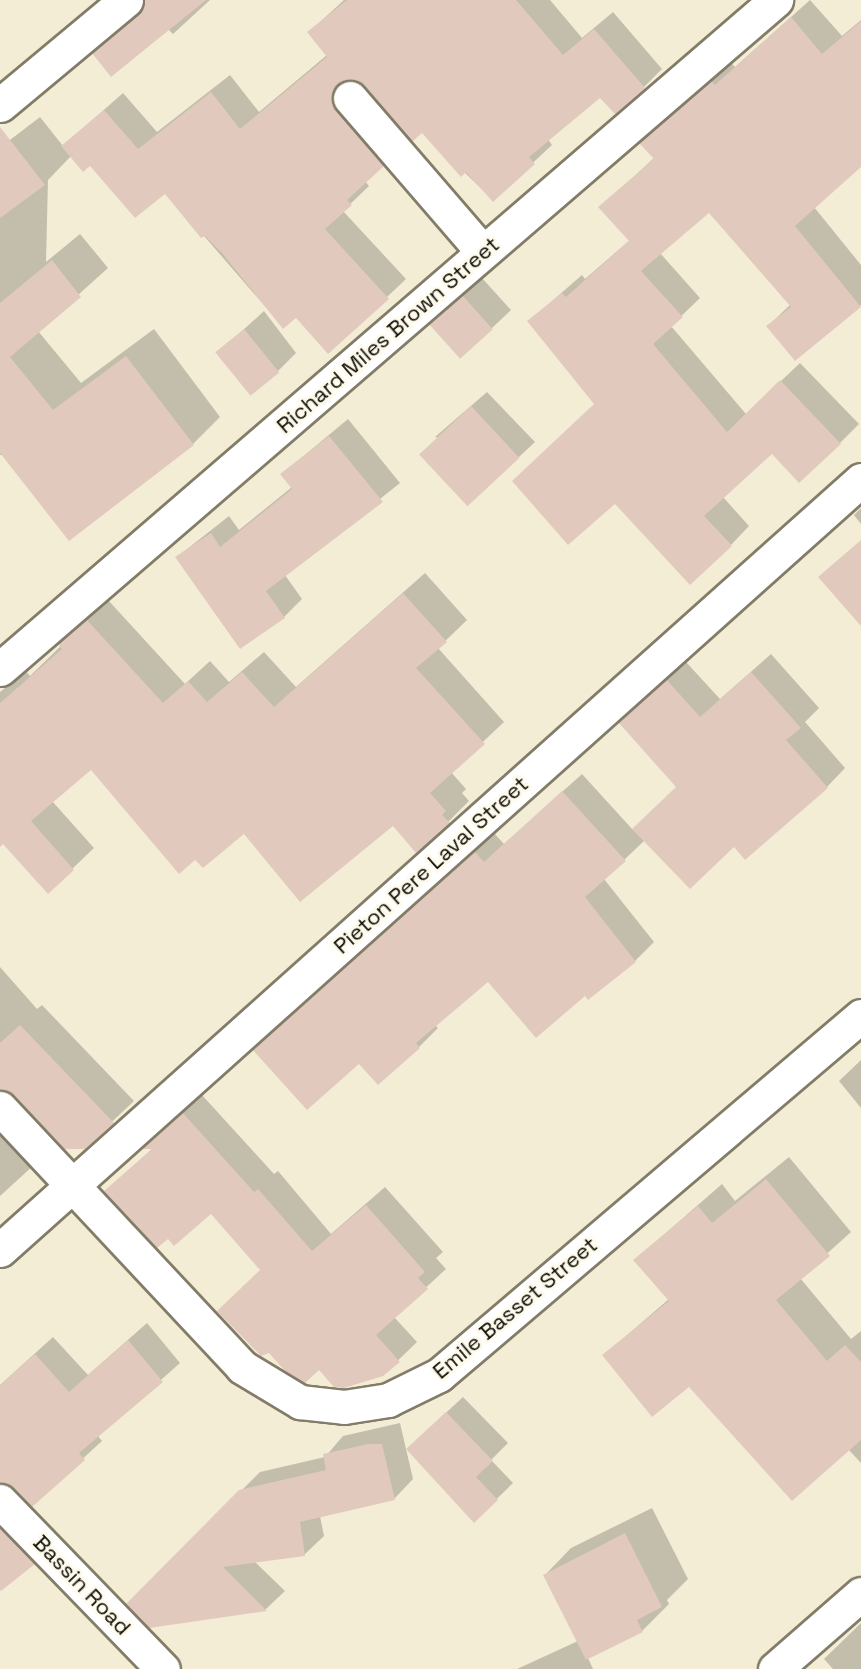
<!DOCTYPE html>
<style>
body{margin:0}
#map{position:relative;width:861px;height:1669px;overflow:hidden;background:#f4edd6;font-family:"Space Grotesk",sans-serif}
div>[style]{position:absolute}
.shadow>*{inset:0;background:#0003}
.building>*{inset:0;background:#e1cabd;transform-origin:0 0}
.roads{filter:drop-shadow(2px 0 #827c68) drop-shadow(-2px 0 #827c68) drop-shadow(0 2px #827c68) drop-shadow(0 -2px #827c68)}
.minor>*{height:33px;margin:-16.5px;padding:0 16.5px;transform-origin:16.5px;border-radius:16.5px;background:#fff}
span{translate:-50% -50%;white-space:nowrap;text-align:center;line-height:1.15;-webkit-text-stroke:6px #fefbed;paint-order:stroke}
.street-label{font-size:22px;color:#0d0b05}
</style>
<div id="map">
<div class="shadow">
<i style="clip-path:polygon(144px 0,210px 0,173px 34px,168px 29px,94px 53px,144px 8px)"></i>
<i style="clip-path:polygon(344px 0,550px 0,582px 38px,613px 12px,662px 69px,644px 87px,600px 95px,548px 139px,552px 145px,493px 200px,422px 131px,365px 84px,351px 79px,353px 91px,401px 147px,365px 181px,369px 186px,343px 211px,406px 279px,329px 352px,296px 316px,283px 327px,165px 191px,71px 156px,48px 180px,46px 262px,80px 234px,108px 268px,38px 331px,81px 383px,154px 329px,220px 417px,193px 444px,0 455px,0 136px,6px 143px,40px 117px,63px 146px,123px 93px,157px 132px,230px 75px,259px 112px,327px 55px,309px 32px)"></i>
<i style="clip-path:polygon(810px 0,842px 36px,861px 20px,861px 164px,814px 207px,861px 265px,861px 305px,795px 359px,768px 326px,791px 304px,710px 211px,660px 253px,700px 298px,671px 326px,746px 414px,800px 363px,859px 424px,840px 443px,772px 452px,723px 497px,749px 526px,731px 545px,596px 403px,529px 321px,582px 275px,585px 279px,630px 240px,600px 208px,654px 158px,641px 143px,731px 63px,735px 67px)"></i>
<i style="clip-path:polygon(482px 278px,511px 310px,492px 328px,431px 324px)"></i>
<i style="clip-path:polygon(264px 311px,296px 353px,278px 371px,218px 353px)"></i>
<i style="clip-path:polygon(487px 392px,535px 442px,519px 457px,435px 437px)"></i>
<i style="clip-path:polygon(348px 419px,400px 483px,285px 575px,302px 599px,284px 617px,177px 557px,229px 516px,239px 530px,292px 487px,282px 474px)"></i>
<i style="clip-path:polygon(861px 508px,861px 524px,854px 515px)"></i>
<i style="clip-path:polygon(425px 573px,467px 620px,438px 648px,504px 722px,451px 772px,466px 789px,462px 793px,469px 801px,448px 822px,244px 832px,91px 768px,52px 801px,94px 848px,48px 892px,0 839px,0 692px,26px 671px,30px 676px,108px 600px,185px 684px,210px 661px,229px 682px,264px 652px,296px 687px)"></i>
<i style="clip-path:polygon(771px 654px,819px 708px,805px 722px,845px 768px,827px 787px,734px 845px,645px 840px,604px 879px,654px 942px,635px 961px,586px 994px,489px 980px,435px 1025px,438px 1028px,419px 1047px,359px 1062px,273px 1031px,494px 833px,504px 844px,582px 774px,633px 830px,677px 787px,639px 704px,686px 662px,720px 699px)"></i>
<i style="clip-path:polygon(0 967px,37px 1009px,42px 1005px,134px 1101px,84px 1148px,14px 1094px,1px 1089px,33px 1127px,34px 1165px,0 1196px)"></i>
<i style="clip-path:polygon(861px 1060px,861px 1108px,839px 1081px)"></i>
<i style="clip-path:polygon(202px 1095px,274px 1174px,278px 1171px,331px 1234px,385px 1187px,443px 1252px,436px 1258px,446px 1269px,394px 1317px,417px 1342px,383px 1375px,261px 1270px,211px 1212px,168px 1237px,106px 1191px,153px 1148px,162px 1130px)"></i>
<i style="clip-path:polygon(789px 1157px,851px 1232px,800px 1278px,851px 1339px,861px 1331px,861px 1463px,848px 1449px,690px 1385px,604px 1355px,669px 1299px,635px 1260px,722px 1184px,735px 1201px)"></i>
<i style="clip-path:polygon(147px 1323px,180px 1363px,98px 1436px,102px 1441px,32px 1505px,6px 1482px,0 1483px,0 1385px,53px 1337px,88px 1375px)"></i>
<i style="clip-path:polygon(463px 1397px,508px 1443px,491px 1460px,513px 1483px,474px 1521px,424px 1433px)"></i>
<i style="clip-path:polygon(400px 1423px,413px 1479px,395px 1498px,320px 1516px,324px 1536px,305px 1554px,254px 1561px,285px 1591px,266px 1609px,150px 1626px,128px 1604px,260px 1472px,325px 1457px,343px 1436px)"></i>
<i style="clip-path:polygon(0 1488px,51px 1545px,0 1590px)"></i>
<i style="clip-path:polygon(652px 1508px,688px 1579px,667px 1600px,669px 1604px,643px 1630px,588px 1658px,593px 1669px,517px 1669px,578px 1641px,545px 1575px,571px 1548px)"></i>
<i style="clip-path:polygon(861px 1623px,861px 1669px,833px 1669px,824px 1659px)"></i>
</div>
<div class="building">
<i style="clip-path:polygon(144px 0,206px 0,111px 77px,92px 53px,138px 14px)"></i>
<i style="clip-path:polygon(347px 0,516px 0,563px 55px,594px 29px,645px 88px,615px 114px,600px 98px,529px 157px,535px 164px,493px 202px,466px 172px,461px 177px,422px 133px,412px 142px,364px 85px,347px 80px,338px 83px,332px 92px,335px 110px,384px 166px,347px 200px,352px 205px,325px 229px,389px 299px,328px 354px,296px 318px,283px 329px,222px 253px,205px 236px,201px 238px,165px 194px,135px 218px,90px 166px,83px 172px,61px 146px,104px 110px,138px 149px,211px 92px,240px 129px,327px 57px,307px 32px)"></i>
<i style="clip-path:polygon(791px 17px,822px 54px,861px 21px,861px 167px,795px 226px,861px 307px,795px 361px,766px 326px,791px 307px,709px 213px,641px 271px,683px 317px,653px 344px,727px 432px,780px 380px,841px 444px,799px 483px,772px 454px,704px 516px,732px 546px,690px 585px,615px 504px,568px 545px,512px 481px,594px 404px,527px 321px,562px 293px,566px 297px,629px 241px,598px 207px,654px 159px,639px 143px,711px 81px,715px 85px)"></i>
<i style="clip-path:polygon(0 127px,45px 185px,0 218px)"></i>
<i style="clip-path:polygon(52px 260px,81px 297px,10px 357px,53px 410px,126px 356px,194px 445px,69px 541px,0 453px,0 303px)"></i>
<i style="left:462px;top:295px;width:46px;height:44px;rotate:48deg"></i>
<i style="left:244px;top:329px;width:56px;height:37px;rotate:51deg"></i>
<i style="left:471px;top:406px;width:71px;height:71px;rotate:47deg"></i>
<i style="clip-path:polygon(329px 436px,383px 502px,266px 591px,285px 618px,240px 649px,175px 557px,211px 533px,220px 547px,292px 489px,280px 474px)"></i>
<i style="clip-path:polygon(861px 540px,861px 626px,818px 577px)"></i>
<i style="clip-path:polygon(403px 593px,447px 642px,416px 668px,485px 744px,430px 793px,446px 811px,442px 815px,450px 823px,416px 853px,393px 826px,300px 902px,244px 834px,203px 868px,195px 860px,179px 874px,91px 770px,31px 821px,74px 870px,48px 894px,3px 844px,0 847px,0 703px,62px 649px,58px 644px,86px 619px,163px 703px,188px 681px,207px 702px,242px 672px,274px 707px)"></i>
<i style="clip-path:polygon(751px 672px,801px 728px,786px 740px,828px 788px,745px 860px,734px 847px,690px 889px,632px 829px,676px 787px,618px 722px,666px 679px,700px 717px)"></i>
<i style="clip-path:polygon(562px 791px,626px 861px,585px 897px,636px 962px,588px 1000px,585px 996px,536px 1038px,488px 982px,416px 1043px,420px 1048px,378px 1085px,359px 1064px,307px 1110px,252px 1049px,474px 851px,484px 862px)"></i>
<i style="clip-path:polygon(20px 1025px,114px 1123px,85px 1149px,64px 1149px,14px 1095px,0 1090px,0 1043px)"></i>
<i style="clip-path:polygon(182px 1112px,254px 1192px,258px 1189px,312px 1251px,366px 1205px,425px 1272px,418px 1278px,428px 1289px,376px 1335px,400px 1362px,383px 1376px,344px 1388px,334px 1387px,319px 1370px,305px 1383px,286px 1372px,269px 1353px,261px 1356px,217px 1311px,260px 1270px,211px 1214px,174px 1246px,168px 1239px,157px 1248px,104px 1191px,152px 1149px,141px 1149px)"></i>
<i style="clip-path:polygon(766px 1179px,830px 1256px,776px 1300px,827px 1361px,845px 1345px,861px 1362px,861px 1440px,792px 1501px,689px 1387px,652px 1417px,602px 1355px,669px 1301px,633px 1260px,698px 1206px,712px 1223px)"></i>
<i style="clip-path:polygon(128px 1340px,163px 1382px,79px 1453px,85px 1460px,32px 1507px,13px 1488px,0 1483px,0 1385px,35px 1354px,69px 1392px)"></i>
<i style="clip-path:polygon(446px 1412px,493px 1461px,476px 1477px,498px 1500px,474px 1523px,406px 1449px)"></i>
<i style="clip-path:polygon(368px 1444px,382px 1444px,395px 1500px,300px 1522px,305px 1556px,223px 1567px,267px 1611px,149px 1628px,126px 1604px,239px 1490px,326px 1470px,323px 1454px)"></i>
<i style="clip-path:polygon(0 1528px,35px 1564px,1px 1591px,0 1590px)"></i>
<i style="clip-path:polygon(625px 1533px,662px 1607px,637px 1620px,643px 1632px,586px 1660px,543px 1575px)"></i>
</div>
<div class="roads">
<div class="minor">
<i style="left:350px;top:98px;width:203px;rotate:49.2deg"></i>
<i style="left:0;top:105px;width:164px;rotate:-39.8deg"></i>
<i style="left:0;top:669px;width:1025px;rotate:-40.77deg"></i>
<i style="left:0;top:1108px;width:354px;rotate:46.9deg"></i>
<i style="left:242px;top:1367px;width:68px;rotate:31.1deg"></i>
<i style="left:300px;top:1402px;width:44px;rotate:6.5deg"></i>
<i style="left:344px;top:1407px;width:45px;rotate:-9deg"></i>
<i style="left:388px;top:1400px;width:57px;rotate:-26.1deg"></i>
<i style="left:439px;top:1375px;width:554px;rotate:-40.39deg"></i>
<i style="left:0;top:1250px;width:1155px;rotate:-41.81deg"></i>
<i style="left:0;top:1501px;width:234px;rotate:45.9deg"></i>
<i style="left:775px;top:1669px;width:114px;rotate:-41.1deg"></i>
</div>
</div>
<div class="street-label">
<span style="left:388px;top:335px;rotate:-41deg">Richard Miles Brown Street</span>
<span style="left:431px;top:865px;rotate:-42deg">Pieton Pere Laval Street</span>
<span style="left:515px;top:1308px;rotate:-40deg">Emile Basset Street</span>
<span style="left:82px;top:1585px;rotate:46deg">Bassin Road</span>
</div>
</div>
